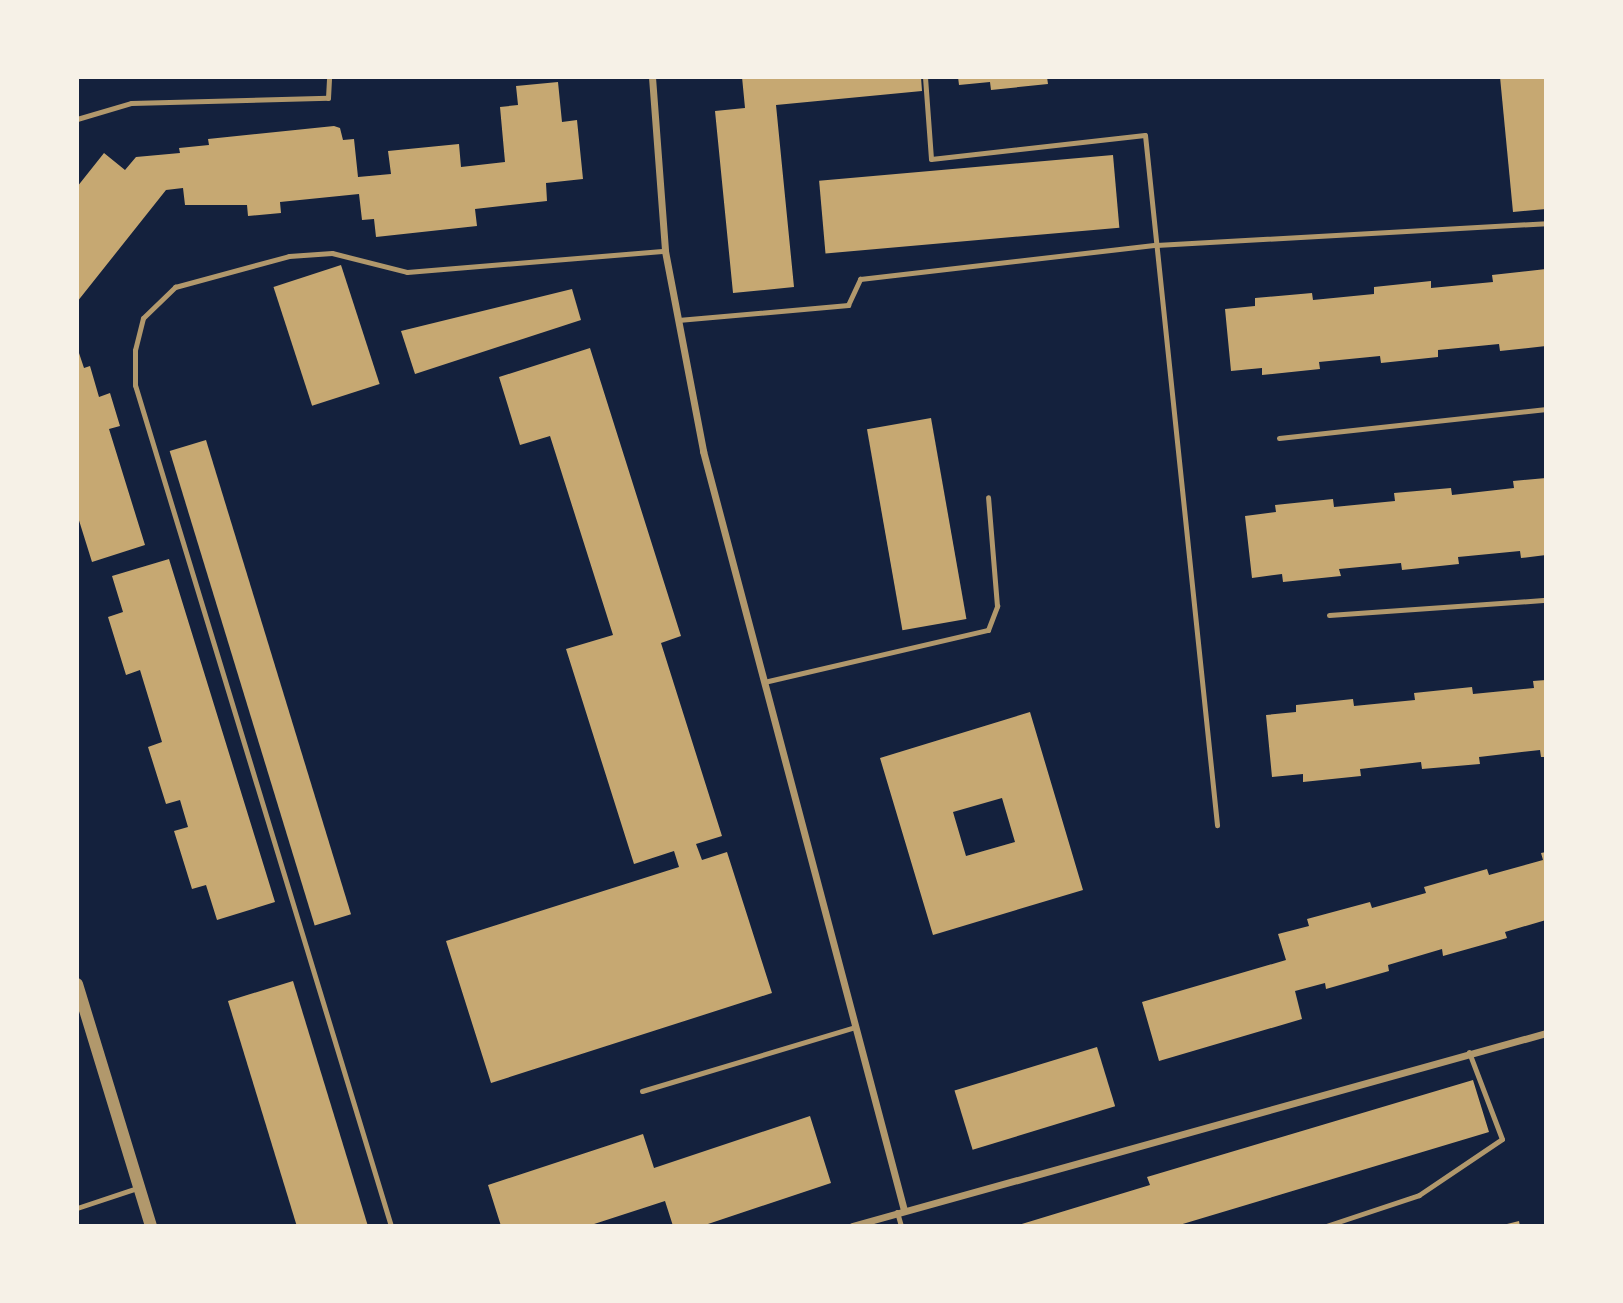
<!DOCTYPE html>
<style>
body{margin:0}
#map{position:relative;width:1623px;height:1303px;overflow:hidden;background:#14213d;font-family:"PT Sans",sans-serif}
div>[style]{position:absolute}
.building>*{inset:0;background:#c6a872;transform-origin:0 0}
.service>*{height:5px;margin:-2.5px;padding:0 2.5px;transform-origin:2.5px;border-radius:2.5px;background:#b1986c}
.minor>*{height:7px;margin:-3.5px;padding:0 3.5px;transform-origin:3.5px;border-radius:3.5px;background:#b1986c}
.tertiary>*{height:12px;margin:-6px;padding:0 6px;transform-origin:6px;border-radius:6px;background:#b1986c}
span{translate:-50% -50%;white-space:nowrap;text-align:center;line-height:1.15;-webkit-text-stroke:7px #f6f1e7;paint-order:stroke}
.frame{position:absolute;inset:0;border:79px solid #f6f1e7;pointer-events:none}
</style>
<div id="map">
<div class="building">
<i style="clip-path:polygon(742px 77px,921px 77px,922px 91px,776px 105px,794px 287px,733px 293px,715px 111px,745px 108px)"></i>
<i style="clip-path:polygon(958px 77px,1047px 77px,1048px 84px,991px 90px,990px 82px,959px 85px)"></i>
<i style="clip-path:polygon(1500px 77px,1546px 77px,1546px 209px,1513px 212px)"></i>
<i style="clip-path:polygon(558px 82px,562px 122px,577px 120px,583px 179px,546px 183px,547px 201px,475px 209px,477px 226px,376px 237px,374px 219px,362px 220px,359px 194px,280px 202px,281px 213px,248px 216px,247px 205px,185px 205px,183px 188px,166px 190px,77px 302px,77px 187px,104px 153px,125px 170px,136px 157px,180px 153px,179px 148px,209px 145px,208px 139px,334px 126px,340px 128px,343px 140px,354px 139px,358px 177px,391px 174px,388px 151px,459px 144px,461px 167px,505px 162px,500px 107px,518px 105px,516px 86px)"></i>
<i style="left:1113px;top:155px;width:73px;height:295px;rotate:85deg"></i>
<i style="left:341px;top:265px;width:125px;height:71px;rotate:72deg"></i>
<i style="clip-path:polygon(1546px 269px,1546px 346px,1500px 351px,1499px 344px,1438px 350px,1438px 357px,1381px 363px,1380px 356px,1319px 362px,1320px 369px,1262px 375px,1262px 368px,1231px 371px,1225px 309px,1255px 306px,1255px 298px,1312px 293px,1313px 300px,1374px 294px,1374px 287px,1431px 281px,1431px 288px,1493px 282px,1492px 275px)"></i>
<i style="clip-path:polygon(572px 289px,581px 320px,415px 374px,401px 331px)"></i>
<i style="clip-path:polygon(77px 347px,84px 368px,90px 366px,99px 397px,110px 393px,120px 426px,109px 429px,145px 545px,92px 562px,77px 514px)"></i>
<i style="clip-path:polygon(590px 348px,681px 636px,661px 643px,722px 836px,696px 844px,702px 860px,727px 852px,772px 993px,491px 1083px,446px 941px,679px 867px,674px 851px,634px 864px,566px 649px,613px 635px,550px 436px,520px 445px,499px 377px)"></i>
<i style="left:931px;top:418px;width:204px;height:65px;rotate:80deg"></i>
<i style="left:206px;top:440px;width:496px;height:38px;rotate:73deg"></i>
<i style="clip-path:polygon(1546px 478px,1546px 555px,1521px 558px,1520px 551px,1458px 557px,1459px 564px,1402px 570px,1401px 563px,1339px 569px,1341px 576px,1283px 582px,1282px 574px,1252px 578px,1245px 516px,1276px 512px,1275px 505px,1333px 499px,1334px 507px,1395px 501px,1394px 493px,1451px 488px,1452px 495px,1514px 488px,1513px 481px)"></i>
<i style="clip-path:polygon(169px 559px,275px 902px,217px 920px,206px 885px,192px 889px,174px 831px,188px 827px,180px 800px,166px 804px,148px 747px,162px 742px,140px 670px,126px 675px,108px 617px,123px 612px,112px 576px)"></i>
<i style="clip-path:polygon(1546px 680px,1546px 757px,1541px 757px,1540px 750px,1479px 757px,1480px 764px,1422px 769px,1421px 762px,1360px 769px,1361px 776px,1303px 782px,1303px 774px,1272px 777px,1266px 715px,1296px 712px,1296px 705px,1353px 699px,1354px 706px,1415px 700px,1414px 693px,1472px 687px,1473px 694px,1534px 688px,1533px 681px)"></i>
<i style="clip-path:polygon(evenodd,1030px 712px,1083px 890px,933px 935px,880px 758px,1030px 712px,1002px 798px,1015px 842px,966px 856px,953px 812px,1002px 798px)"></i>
<i style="clip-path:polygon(1546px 852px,1546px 920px,1505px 932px,1507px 938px,1443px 956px,1442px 949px,1388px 965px,1389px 971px,1326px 989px,1325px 983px,1295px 991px,1302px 1019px,1159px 1061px,1142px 1002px,1286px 960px,1278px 934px,1309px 926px,1307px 919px,1370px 902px,1372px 908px,1426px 893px,1424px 887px,1487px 869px,1489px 875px,1543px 860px,1541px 853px)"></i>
<i style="left:293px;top:981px;width:256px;height:68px;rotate:73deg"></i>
<i style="left:1097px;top:1047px;width:62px;height:149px;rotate:73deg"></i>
<i style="clip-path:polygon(1473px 1080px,1489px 1132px,1176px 1226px,1015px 1226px,1150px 1185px,1147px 1177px)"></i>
<i style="clip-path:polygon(810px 1116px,831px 1183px,702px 1226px,673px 1226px,665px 1201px,588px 1226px,501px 1226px,488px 1185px,643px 1134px,654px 1168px)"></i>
<i style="clip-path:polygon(1519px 1221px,1520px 1226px,1503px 1226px,1503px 1225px)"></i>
</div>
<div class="service">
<i style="left:925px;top:77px;width:82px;rotate:85.8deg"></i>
<i style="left:931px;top:159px;width:215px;rotate:-6.4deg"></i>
<i style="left:1145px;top:135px;width:694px;rotate:84.04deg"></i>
<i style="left:77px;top:119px;width:56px;rotate:-16.5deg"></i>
<i style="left:131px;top:103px;width:197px;rotate:-1.5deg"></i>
<i style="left:328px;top:98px;width:21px;rotate:-87deg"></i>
<i style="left:678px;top:320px;width:171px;rotate:-5deg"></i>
<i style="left:848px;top:305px;width:29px;rotate:-65deg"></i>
<i style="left:860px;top:279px;width:298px;rotate:-6.6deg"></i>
<i style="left:1156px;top:245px;width:391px;rotate:-3.2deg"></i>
<i style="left:1279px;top:438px;width:269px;rotate:-6.2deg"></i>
<i style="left:1329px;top:615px;width:218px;rotate:-4deg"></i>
<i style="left:764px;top:682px;width:230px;rotate:-13.1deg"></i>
<i style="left:988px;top:630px;width:26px;rotate:-69deg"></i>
<i style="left:997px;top:606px;width:109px;rotate:-94.7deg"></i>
<i style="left:642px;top:1091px;width:223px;rotate:-16.7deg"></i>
<i style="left:77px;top:1208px;width:63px;rotate:-18.4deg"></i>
<i style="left:897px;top:1212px;width:15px;rotate:74deg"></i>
<i style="left:391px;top:1226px;width:879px;rotate:-106.93deg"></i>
<i style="left:135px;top:385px;width:35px;rotate:-90deg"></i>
<i style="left:135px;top:350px;width:33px;rotate:-76deg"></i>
<i style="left:143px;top:318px;width:45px;rotate:-44.1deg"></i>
<i style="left:175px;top:287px;width:118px;rotate:-15.2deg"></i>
<i style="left:289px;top:256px;width:43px;rotate:-4deg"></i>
<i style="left:332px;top:253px;width:77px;rotate:14.2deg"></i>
<i style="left:407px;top:272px;width:259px;rotate:-4.7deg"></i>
<i style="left:1326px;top:1226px;width:98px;rotate:-18.4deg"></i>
<i style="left:1419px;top:1195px;width:100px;rotate:-34deg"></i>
<i style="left:1502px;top:1139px;width:93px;rotate:-110.8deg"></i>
</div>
<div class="minor">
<i style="left:652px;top:77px;width:174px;rotate:85.7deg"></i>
<i style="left:665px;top:251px;width:204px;rotate:79.2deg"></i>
<i style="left:703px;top:451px;width:785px;rotate:75.17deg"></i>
<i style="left:852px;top:1226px;width:720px;rotate:-15.54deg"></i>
</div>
<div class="tertiary">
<i style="left:77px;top:984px;width:253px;rotate:73deg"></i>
</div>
<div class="frame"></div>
</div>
